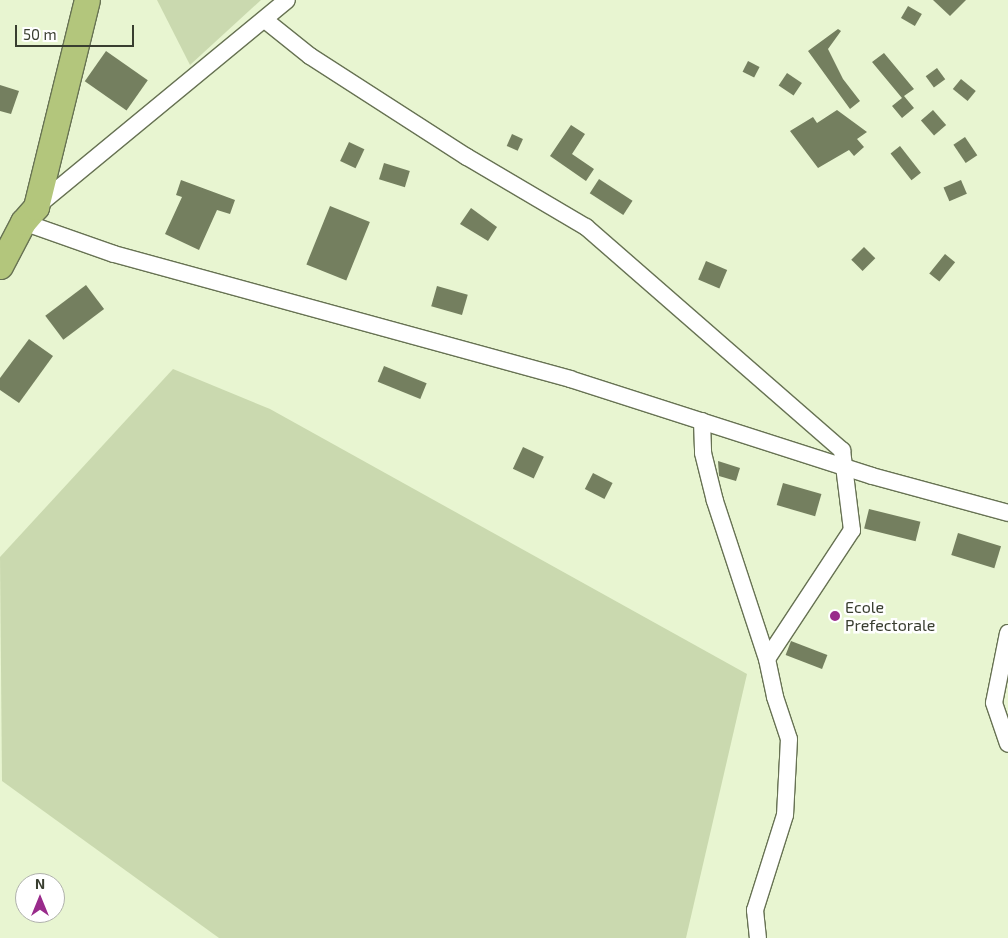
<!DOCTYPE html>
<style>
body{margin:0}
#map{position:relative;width:1008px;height:938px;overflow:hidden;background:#e8f5d1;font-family:"Exo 2",sans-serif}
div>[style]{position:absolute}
.green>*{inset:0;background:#cad9af}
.building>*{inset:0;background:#747f5f;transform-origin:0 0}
.roads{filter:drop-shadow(1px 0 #677253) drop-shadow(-1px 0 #677253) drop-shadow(0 1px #677253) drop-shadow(0 -1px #677253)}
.street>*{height:16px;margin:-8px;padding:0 8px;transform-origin:8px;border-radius:8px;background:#fff}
.primary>*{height:25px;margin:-12.5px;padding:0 12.5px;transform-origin:12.5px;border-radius:12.5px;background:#b3c67c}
.dots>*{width:14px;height:14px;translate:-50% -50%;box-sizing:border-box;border:2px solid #fff;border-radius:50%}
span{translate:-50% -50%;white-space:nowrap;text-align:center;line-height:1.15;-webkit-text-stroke:5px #fff;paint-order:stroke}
.poi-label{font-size:16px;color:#393e30}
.left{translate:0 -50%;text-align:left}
.north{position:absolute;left:15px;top:873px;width:50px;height:50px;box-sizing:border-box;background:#fff;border:1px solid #b0b2ac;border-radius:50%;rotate:0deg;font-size:14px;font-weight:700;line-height:20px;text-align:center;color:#393e30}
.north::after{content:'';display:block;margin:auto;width:18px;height:22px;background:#992b8b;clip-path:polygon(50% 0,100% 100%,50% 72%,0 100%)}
.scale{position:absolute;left:15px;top:25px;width:119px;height:22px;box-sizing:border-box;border:2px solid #393e30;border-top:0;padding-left:6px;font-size:15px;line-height:18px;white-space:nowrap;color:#393e30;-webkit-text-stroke:4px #fff;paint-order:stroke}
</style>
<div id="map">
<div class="green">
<i style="clip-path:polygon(157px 0,261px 0,190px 65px)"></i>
<i style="clip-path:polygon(173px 369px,270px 409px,747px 674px,686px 938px,219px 938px,2px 781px,0 557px)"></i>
</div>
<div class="building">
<i style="clip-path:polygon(933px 0,966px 0,950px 16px)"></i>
<i style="left:908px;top:6px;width:16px;height:14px;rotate:30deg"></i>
<i style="clip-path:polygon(838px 29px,841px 31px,828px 49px,843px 79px,860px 101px,850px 109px,808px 51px)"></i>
<i style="left:106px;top:51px;width:51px;height:37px;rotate:35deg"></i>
<i style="clip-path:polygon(884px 53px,914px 89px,904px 96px,914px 108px,902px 118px,892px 106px,902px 98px,872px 62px)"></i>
<i style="left:748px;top:61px;width:13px;height:12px;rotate:27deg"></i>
<i style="left:937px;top:68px;width:14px;height:14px;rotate:54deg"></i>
<i style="left:787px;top:73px;width:18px;height:15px;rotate:34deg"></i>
<i style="left:961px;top:79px;width:19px;height:13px;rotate:39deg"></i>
<i style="clip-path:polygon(0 85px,19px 91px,11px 114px,0 111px)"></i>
<i style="clip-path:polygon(837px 110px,867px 132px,857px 139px,864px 147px,854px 156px,849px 150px,818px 168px,790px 131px,813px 117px,817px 123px)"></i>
<i style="left:933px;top:110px;width:20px;height:16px;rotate:49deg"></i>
<i style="clip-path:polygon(571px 125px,585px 134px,572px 154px,594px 169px,586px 181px,550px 156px)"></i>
<i style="left:512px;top:134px;width:12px;height:13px;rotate:24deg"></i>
<i style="left:965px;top:137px;width:22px;height:14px;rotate:56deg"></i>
<i style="left:349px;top:142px;width:17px;height:21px;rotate:25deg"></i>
<i style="left:900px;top:146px;width:34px;height:12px;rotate:52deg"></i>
<i style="left:384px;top:163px;width:27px;height:17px;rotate:17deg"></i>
<i style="left:599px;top:179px;width:40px;height:17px;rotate:33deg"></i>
<i style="clip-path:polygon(181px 180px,235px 200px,230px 214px,217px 210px,199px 250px,165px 234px,182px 197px,176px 195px)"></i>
<i style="left:961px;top:180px;width:15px;height:19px;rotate:67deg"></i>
<i style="left:330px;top:206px;width:43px;height:63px;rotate:22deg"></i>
<i style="clip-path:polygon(471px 208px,497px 227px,488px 241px,460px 224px)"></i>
<i style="left:864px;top:247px;width:16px;height:18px;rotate:45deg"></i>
<i style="left:945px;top:254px;width:13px;height:25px;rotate:39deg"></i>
<i style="left:706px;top:261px;width:23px;height:20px;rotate:23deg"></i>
<i style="left:86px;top:285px;width:30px;height:51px;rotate:53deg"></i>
<i style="left:437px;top:286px;width:32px;height:21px;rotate:16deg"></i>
<i style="clip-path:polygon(29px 339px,53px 356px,19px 403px,0 390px,0 378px)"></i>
<i style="left:384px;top:366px;width:46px;height:17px;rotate:22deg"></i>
<i style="left:523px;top:447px;width:23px;height:24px;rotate:25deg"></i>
<i style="clip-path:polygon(718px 461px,740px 468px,736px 481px,719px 476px)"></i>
<i style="left:593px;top:473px;width:22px;height:18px;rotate:27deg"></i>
<i style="left:783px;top:483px;width:40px;height:23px;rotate:16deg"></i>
<i style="left:869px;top:509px;width:53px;height:20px;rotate:14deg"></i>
<i style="left:958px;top:533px;width:45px;height:23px;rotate:17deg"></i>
<i style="left:791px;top:641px;width:39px;height:15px;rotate:21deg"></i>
</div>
<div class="roads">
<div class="street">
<i style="left:265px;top:20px;width:58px;rotate:38.7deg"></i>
<i style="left:310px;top:56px;width:187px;rotate:32.8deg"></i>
<i style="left:467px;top:157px;width:138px;rotate:30.5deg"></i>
<i style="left:586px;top:227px;width:340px;rotate:41.1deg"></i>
<i style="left:842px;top:450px;width:81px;rotate:82.9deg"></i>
<i style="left:852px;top:530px;width:154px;rotate:123.4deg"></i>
<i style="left:767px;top:659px;width:39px;rotate:78deg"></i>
<i style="left:775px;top:697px;width:44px;rotate:71.6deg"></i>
<i style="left:789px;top:739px;width:76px;rotate:93deg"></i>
<i style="left:785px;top:815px;width:100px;rotate:107.5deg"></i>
<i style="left:755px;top:910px;width:28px;rotate:84deg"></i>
<i style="left:36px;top:207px;width:325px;rotate:-39.5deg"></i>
<i style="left:23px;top:222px;width:96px;rotate:19.4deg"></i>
<i style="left:114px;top:254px;width:473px;rotate:15.3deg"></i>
<i style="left:570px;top:379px;width:317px;rotate:17.8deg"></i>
<i style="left:872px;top:476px;width:141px;rotate:15.2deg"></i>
<i style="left:702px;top:421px;width:32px;rotate:88deg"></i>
<i style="left:703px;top:453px;width:49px;rotate:76deg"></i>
<i style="left:715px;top:501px;width:166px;rotate:71.8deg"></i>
<i style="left:1008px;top:633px;width:71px;rotate:101.3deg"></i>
<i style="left:994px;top:703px;width:43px;rotate:71.1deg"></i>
</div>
<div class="primary">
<i style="left:0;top:266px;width:50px;rotate:-62.4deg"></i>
<i style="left:23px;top:222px;width:20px;rotate:-49deg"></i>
<i style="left:36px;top:207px;width:213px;rotate:-76.2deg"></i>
</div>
</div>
<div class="dots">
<i style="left:835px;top:616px;background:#992b8b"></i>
</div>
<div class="poi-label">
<span class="left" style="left:845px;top:616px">Ecole<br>Prefectorale</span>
</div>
<div class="north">N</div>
<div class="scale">50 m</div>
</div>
